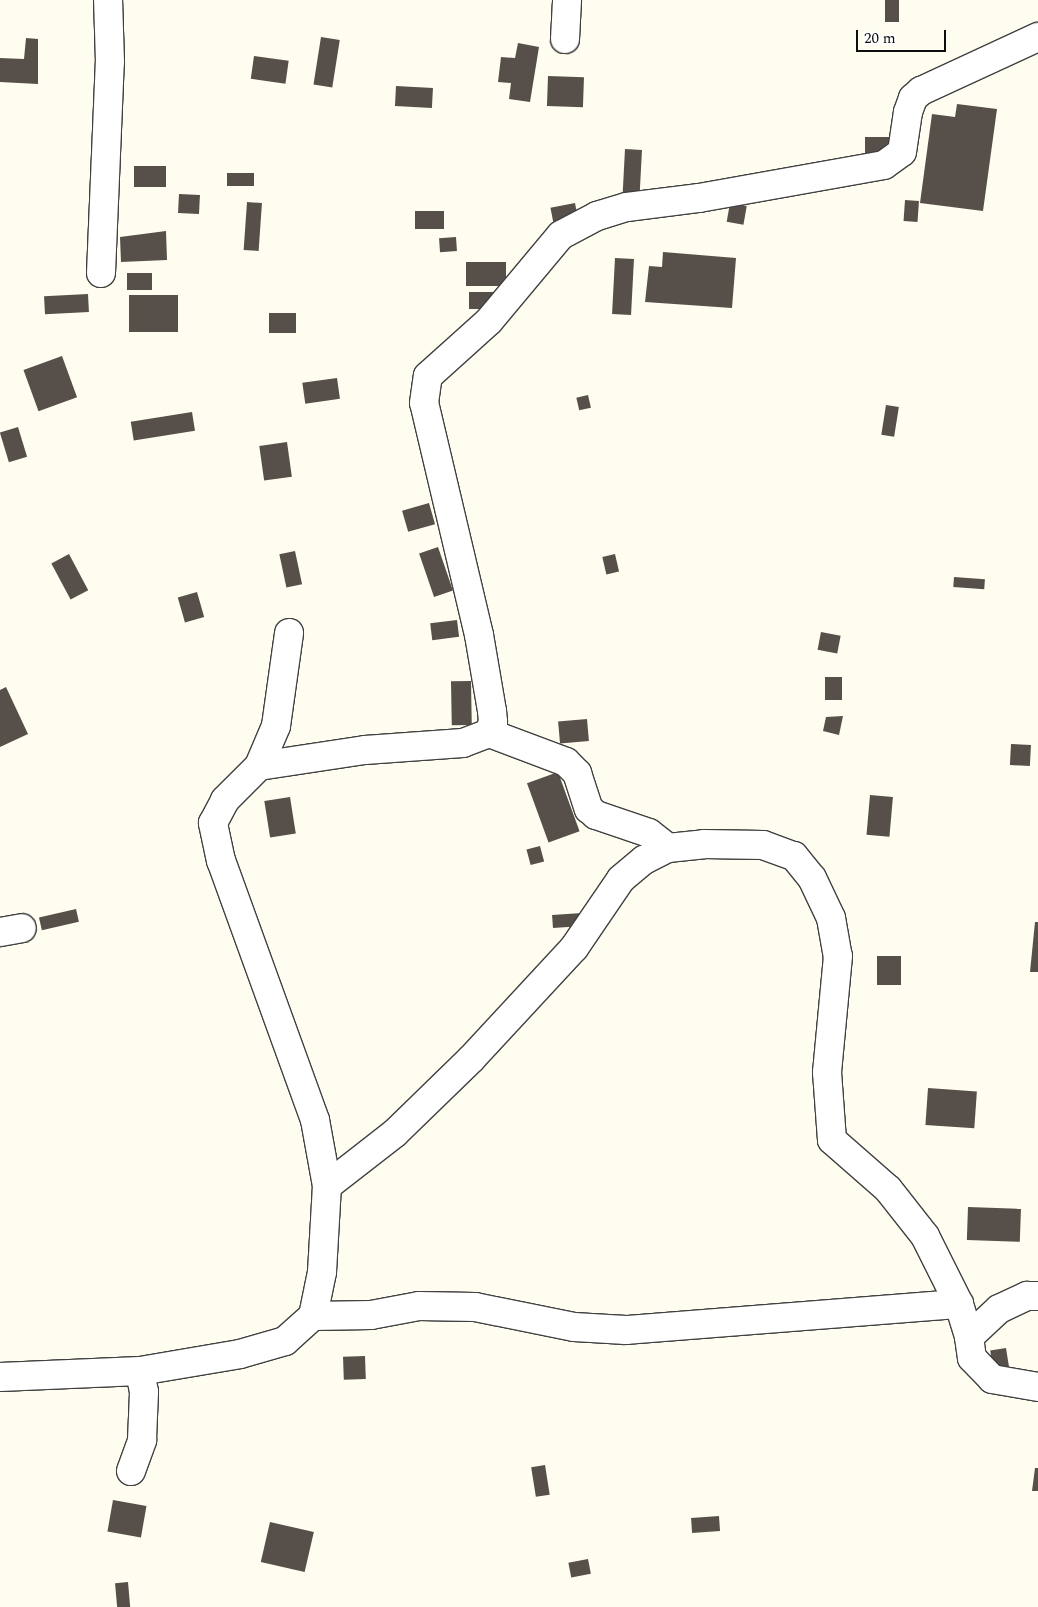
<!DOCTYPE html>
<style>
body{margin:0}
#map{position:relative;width:1038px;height:1607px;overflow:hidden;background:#fffdef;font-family:Spectral,serif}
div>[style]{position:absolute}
.building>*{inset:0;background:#57504a;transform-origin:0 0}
.roads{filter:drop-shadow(1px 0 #414141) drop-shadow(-1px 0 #414141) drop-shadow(0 1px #414141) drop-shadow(0 -1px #414141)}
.minor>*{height:28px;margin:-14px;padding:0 14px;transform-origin:14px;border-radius:14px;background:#fff}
span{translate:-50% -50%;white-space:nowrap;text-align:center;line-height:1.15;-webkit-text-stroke:5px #fff;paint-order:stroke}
.scale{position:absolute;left:856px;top:30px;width:90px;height:22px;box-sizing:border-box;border:2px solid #0e0e0e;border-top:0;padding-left:6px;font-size:15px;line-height:18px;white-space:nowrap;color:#0e0e0e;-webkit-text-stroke:4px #fff;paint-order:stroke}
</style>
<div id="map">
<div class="building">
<i style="left:885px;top:0;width:14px;height:22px"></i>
<i style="left:321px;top:37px;width:19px;height:48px;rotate:9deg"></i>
<i style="clip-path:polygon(26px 38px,38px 39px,38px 84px,0 82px,0 58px,24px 59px)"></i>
<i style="clip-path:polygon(518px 43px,539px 47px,530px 102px,509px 99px,511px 83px,498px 82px,501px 57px,515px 58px)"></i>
<i style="left:254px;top:56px;width:35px;height:23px;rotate:8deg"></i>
<i style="left:548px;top:76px;width:36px;height:30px;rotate:2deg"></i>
<i style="left:396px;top:86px;width:37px;height:20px;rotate:3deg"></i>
<i style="clip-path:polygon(957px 104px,997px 109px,983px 211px,920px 203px,932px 114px,955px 117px)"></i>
<i style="left:865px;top:137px;width:28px;height:17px"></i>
<i style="left:625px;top:149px;width:17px;height:48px;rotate:3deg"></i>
<i style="left:134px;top:166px;width:32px;height:21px"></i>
<i style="left:254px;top:173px;width:13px;height:27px;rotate:90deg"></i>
<i style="left:179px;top:194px;width:21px;height:19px;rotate:3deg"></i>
<i style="left:905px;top:200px;width:14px;height:21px;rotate:4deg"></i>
<i style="left:247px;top:202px;width:15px;height:48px;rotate:4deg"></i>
<i style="left:575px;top:203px;width:16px;height:25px;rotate:79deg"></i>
<i style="left:730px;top:203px;width:17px;height:19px;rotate:10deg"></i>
<i style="left:415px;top:211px;width:29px;height:18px"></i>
<i style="clip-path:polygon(166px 231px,167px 260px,121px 262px,120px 237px)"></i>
<i style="left:456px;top:237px;width:14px;height:17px;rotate:86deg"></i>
<i style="clip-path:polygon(663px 252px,736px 258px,732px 308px,645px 302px,649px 266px,662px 267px)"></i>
<i style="left:615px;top:258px;width:19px;height:56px;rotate:3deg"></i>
<i style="left:506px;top:262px;width:24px;height:40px;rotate:90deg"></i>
<i style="left:152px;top:273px;width:17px;height:25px;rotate:90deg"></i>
<i style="left:493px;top:292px;width:17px;height:24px;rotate:90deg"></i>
<i style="left:88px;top:294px;width:18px;height:44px;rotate:87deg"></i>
<i style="left:129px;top:295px;width:49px;height:37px"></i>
<i style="left:296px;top:313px;width:20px;height:27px;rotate:90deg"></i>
<i style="left:62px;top:356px;width:44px;height:41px;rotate:70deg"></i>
<i style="left:337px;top:378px;width:21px;height:35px;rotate:82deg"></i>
<i style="left:588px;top:395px;width:13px;height:12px;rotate:77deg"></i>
<i style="left:886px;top:405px;width:13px;height:30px;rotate:9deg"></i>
<i style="left:192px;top:412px;width:19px;height:62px;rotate:81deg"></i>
<i style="left:18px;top:427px;width:31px;height:19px;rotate:73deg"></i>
<i style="left:287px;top:442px;width:35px;height:28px;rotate:82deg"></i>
<i style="left:429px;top:503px;width:22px;height:28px;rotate:74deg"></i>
<i style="left:438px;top:547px;width:46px;height:20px;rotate:71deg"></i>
<i style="left:295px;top:551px;width:34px;height:16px;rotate:78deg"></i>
<i style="left:69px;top:554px;width:41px;height:20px;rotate:62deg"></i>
<i style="left:615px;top:554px;width:18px;height:13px;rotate:77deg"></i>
<i style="left:954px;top:577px;width:31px;height:10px;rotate:4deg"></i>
<i style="left:197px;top:592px;width:26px;height:20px;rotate:74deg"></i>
<i style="left:457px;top:620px;width:17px;height:27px;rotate:83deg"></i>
<i style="left:821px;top:632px;width:20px;height:18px;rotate:11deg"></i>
<i style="left:825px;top:677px;width:17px;height:23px"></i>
<i style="left:471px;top:681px;width:44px;height:20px;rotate:89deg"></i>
<i style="clip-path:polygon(6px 687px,28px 734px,0 747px,0 690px)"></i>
<i style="clip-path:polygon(843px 716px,839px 735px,823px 731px,826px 717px)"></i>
<i style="left:587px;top:719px;width:22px;height:29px;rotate:85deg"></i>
<i style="left:1011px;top:744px;width:20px;height:21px;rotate:3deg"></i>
<i style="left:558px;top:772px;width:63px;height:33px;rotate:70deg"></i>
<i style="left:870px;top:795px;width:23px;height:40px;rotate:5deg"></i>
<i style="left:290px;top:797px;width:37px;height:26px;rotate:81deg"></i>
<i style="left:540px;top:846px;width:16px;height:14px;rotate:75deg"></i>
<i style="left:76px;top:909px;width:13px;height:38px;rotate:77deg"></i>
<i style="left:582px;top:913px;width:13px;height:30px;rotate:86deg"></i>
<i style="clip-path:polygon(1035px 922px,1038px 922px,1038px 972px,1030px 972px)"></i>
<i style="left:877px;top:956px;width:24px;height:29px"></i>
<i style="left:928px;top:1088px;width:49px;height:37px;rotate:4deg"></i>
<i style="left:968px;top:1207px;width:53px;height:33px;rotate:2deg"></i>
<i style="left:1006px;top:1348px;width:19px;height:16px;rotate:81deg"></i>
<i style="left:365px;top:1356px;width:23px;height:22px;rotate:88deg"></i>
<i style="left:545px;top:1465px;width:30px;height:14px;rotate:81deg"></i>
<i style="clip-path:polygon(1035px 1468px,1038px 1468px,1038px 1491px,1032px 1491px)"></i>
<i style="left:113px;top:1500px;width:34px;height:32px;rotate:10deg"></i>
<i style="left:719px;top:1516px;width:15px;height:28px;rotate:86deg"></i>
<i style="left:270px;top:1522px;width:45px;height:41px;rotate:13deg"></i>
<i style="left:588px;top:1559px;width:15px;height:20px;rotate:79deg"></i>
<i style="left:128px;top:1582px;width:25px;height:13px;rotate:85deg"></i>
</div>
<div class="roads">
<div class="minor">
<i style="left:565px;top:39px;width:39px;rotate:-87deg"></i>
<i style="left:101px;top:273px;width:211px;rotate:-87.6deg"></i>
<i style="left:110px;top:62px;width:62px;rotate:-91.8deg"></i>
<i style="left:489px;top:733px;width:82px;rotate:20.6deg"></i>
<i style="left:566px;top:762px;width:16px;rotate:45deg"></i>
<i style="left:577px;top:773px;width:38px;rotate:72deg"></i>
<i style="left:589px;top:809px;width:9px;rotate:41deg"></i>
<i style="left:596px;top:815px;width:56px;rotate:18.8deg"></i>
<i style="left:649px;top:833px;width:24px;rotate:38deg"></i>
<i style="left:668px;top:848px;width:36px;rotate:-6deg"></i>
<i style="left:704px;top:844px;width:59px;rotate:1deg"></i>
<i style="left:763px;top:845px;width:33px;rotate:20deg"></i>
<i style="left:794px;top:856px;width:28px;rotate:51deg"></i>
<i style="left:812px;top:878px;width:44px;rotate:64.6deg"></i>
<i style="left:831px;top:918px;width:39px;rotate:80deg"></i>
<i style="left:838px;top:956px;width:117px;rotate:95.4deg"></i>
<i style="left:827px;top:1072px;width:68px;rotate:85.8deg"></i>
<i style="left:832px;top:1140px;width:74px;rotate:41.2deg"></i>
<i style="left:888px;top:1189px;width:60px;rotate:51.8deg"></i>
<i style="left:925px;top:1236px;width:76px;rotate:63.4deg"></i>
<i style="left:959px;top:1304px;width:34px;rotate:73deg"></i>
<i style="left:969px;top:1337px;width:21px;rotate:82deg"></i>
<i style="left:972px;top:1358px;width:29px;rotate:46deg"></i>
<i style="left:992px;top:1379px;width:47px;rotate:9.9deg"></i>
<i style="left:259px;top:766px;width:43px;rotate:-67deg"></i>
<i style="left:276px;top:726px;width:94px;rotate:-82deg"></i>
<i style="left:0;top:932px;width:22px;rotate:-10deg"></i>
<i style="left:327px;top:1186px;width:86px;rotate:-37.9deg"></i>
<i style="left:395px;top:1133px;width:107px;rotate:-44.2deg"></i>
<i style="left:472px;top:1058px;width:150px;rotate:-47.2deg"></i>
<i style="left:574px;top:948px;width:83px;rotate:-55.7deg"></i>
<i style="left:621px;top:879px;width:30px;rotate:-40deg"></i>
<i style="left:644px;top:860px;width:27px;rotate:-27deg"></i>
<i style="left:313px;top:1316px;width:45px;rotate:-78.4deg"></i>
<i style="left:322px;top:1272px;width:86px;rotate:-86.7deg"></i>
<i style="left:327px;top:1186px;width:67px;rotate:-100.3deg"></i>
<i style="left:315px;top:1120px;width:276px;rotate:-109.9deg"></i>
<i style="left:221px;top:861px;width:39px;rotate:-102deg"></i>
<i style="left:213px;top:823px;width:26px;rotate:-62deg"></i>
<i style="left:225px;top:800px;width:48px;rotate:-45deg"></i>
<i style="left:259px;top:766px;width:107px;rotate:-8.6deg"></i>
<i style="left:365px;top:750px;width:98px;rotate:-4.1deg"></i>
<i style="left:463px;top:743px;width:28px;rotate:-21deg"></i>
<i style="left:489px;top:733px;width:12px;rotate:-70deg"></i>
<i style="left:493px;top:722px;width:11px;rotate:-95deg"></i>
<i style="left:492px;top:711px;width:77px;rotate:-99.7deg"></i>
<i style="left:479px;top:635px;width:238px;rotate:-103.3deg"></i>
<i style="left:424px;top:403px;width:27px;rotate:-82deg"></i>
<i style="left:428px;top:376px;width:82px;rotate:-42deg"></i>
<i style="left:489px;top:321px;width:112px;rotate:-50.1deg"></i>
<i style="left:561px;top:235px;width:41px;rotate:-27.8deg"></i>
<i style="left:597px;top:216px;width:31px;rotate:-17deg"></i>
<i style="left:627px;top:207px;width:73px;rotate:-7.1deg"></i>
<i style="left:699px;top:198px;width:188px;rotate:-10.1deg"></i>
<i style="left:884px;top:165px;width:22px;rotate:-36deg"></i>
<i style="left:902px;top:152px;width:40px;rotate:-81.5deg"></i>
<i style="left:908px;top:112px;width:15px;rotate:-70deg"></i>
<i style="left:913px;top:98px;width:11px;rotate:-41deg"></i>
<i style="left:921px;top:91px;width:129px;rotate:-24.8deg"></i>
<i style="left:969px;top:1337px;width:41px;rotate:-43deg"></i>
<i style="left:999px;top:1309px;width:31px;rotate:-25deg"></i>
<i style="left:1027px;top:1296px;width:11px"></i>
<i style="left:0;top:1377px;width:140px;rotate:-2.5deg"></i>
<i style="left:140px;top:1371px;width:101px;rotate:-9.6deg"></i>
<i style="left:240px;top:1354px;width:47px;rotate:-16.1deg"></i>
<i style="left:285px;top:1341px;width:38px;rotate:-42deg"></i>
<i style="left:313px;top:1316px;width:58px;rotate:-1deg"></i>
<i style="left:371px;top:1315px;width:49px;rotate:-10.6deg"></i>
<i style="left:419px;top:1306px;width:56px;rotate:1deg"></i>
<i style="left:475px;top:1307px;width:101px;rotate:11.4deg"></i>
<i style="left:574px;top:1327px;width:52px;rotate:3.3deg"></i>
<i style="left:626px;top:1330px;width:334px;rotate:-4.5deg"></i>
<i style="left:131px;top:1471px;width:33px;rotate:-70deg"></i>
<i style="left:142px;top:1440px;width:48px;rotate:-87.6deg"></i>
<i style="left:144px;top:1392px;width:21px;rotate:-101deg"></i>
</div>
</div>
<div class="scale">20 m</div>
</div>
